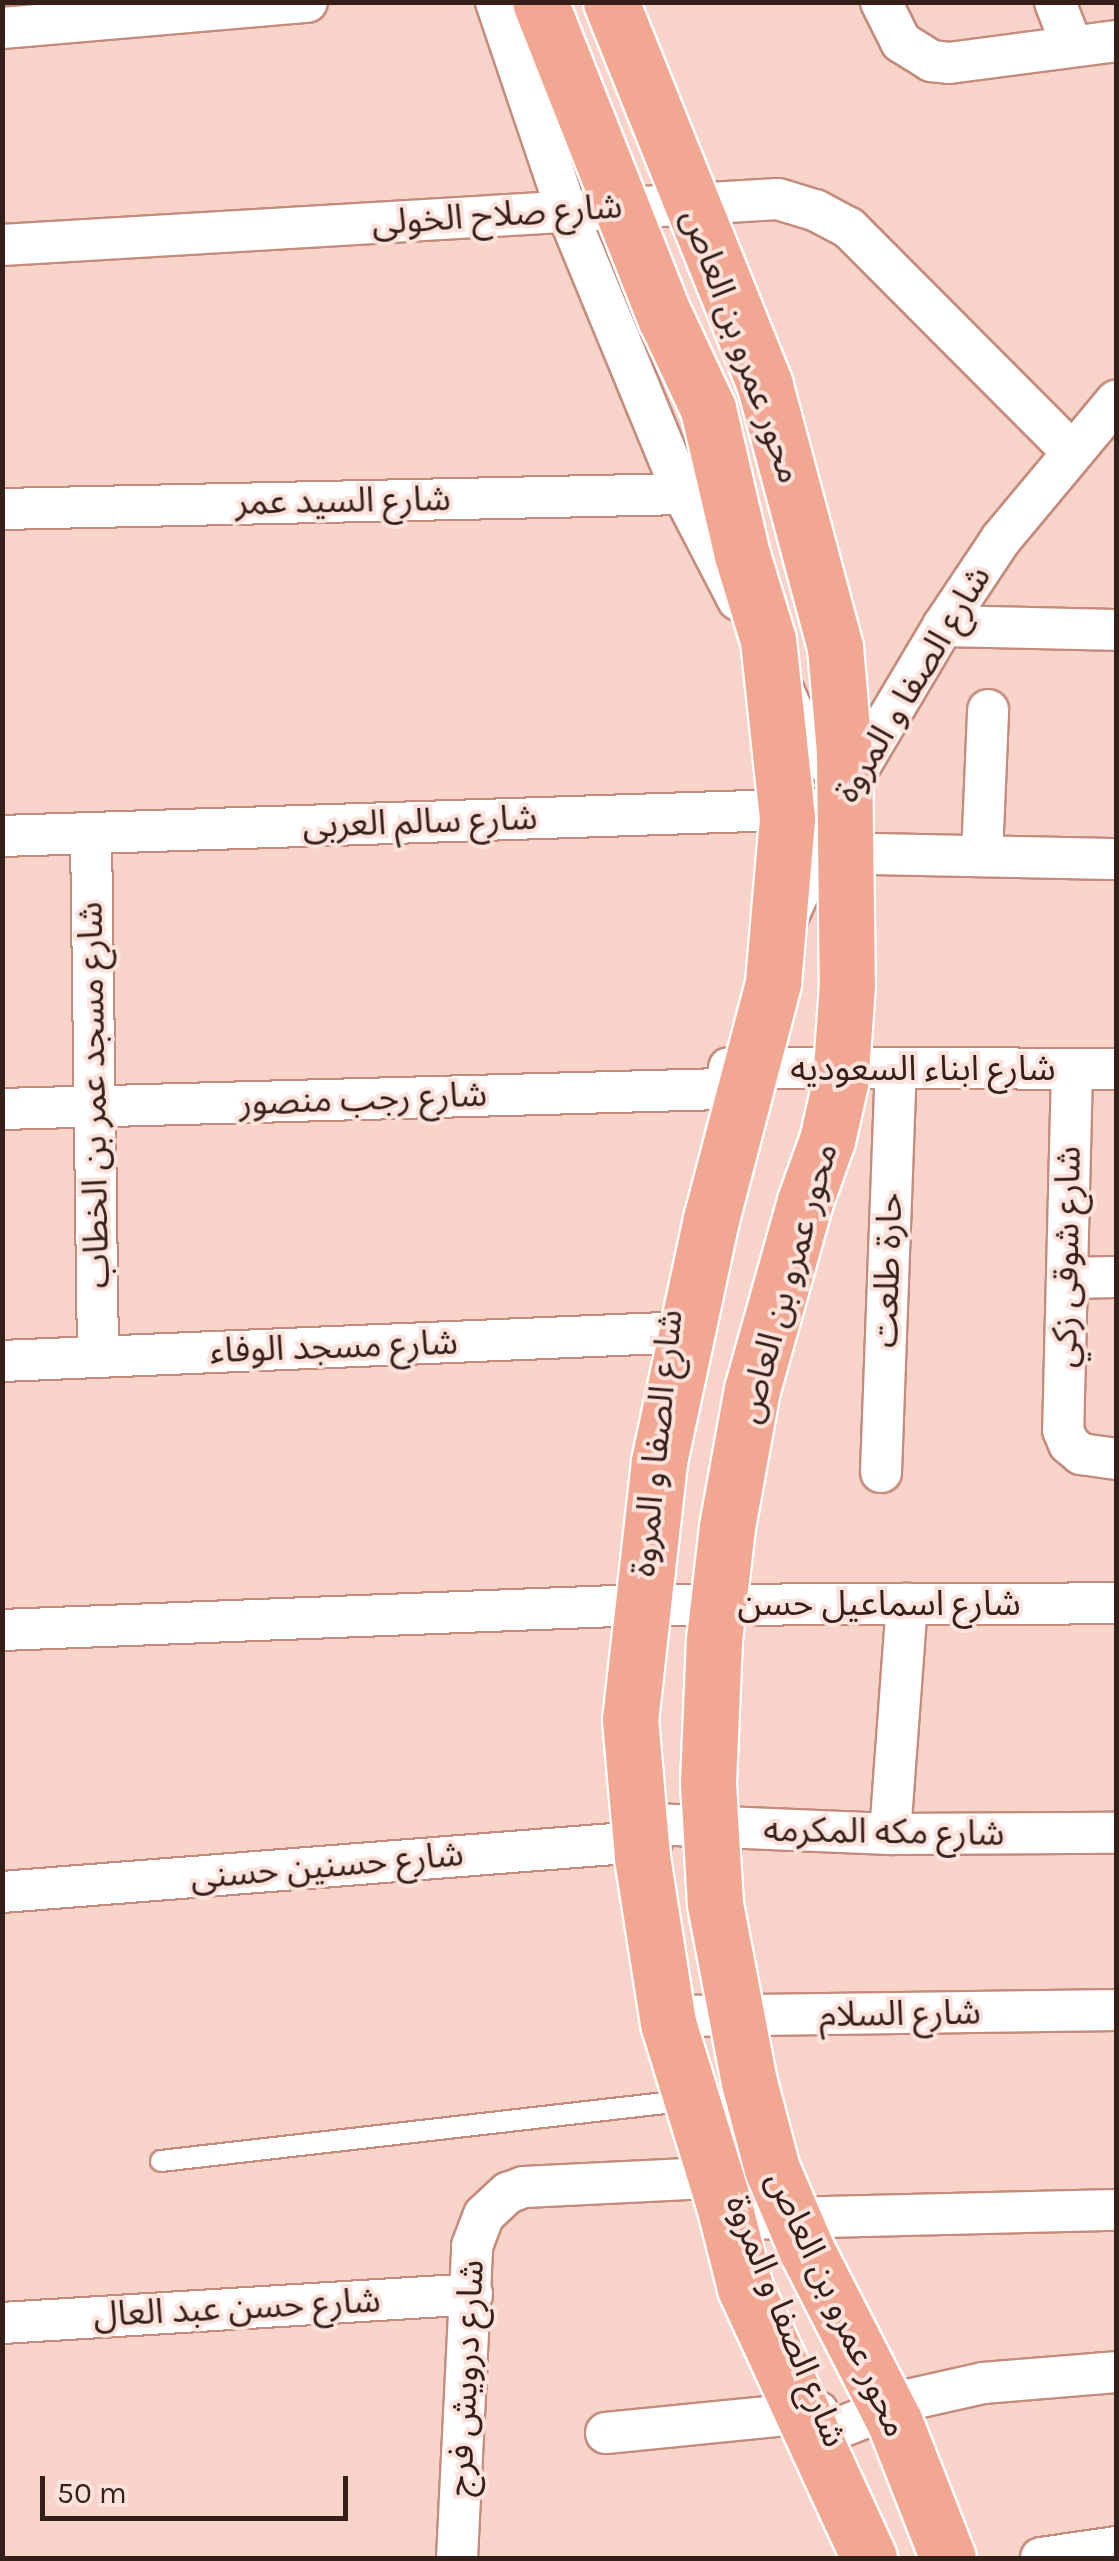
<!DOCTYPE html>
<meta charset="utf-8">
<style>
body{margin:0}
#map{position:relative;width:1119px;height:2561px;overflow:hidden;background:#f7d3c9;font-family:Karla,"Noto Sans Arabic",sans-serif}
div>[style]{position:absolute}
.roads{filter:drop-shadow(2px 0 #c48c7d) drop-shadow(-2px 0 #c48c7d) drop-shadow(0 2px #c48c7d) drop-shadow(0 -2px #c48c7d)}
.lane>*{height:20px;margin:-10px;padding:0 10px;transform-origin:10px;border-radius:10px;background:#fff}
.street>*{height:40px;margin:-20px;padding:0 20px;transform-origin:20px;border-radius:20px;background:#fff}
.bridges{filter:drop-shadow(2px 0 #fff) drop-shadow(-2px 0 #fff) drop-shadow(0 2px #fff) drop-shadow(0 -2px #fff)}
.primary-bridge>*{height:55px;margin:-27.5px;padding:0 27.5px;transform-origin:27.5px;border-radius:27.5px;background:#f2a792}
span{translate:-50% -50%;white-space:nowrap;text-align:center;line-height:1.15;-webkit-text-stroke:8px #fbe3dc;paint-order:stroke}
.street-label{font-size:35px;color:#341f19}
.frame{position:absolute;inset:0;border:5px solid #341f19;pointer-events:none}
.scale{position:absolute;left:40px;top:2476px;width:308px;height:45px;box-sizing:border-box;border:5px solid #341f19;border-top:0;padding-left:12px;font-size:30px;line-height:35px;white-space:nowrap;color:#341f19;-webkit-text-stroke:8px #fbe3dc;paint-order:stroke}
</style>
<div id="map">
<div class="roads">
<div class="lane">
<i style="left:161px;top:2161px;width:533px;rotate:-6.57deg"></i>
</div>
<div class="street">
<i style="left:496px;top:2px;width:222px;rotate:71.3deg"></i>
<i style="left:567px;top:212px;width:305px;rotate:67.6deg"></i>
<i style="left:683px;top:494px;width:119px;rotate:62.6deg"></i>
<i style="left:881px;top:2px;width:45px;rotate:63.4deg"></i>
<i style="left:901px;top:42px;width:36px;rotate:32deg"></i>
<i style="left:931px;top:61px;width:18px;rotate:6deg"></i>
<i style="left:949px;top:63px;width:168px;rotate:-7.5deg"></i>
<i style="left:1055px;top:2px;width:47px;rotate:68.9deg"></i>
<i style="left:2px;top:28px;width:306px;rotate:-4.9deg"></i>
<i style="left:2px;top:245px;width:777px;rotate:-3.39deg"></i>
<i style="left:778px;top:199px;width:39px;rotate:17deg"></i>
<i style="left:815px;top:210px;width:38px;rotate:28deg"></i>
<i style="left:849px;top:228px;width:316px;rotate:45.1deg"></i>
<i style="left:2px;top:509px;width:681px;rotate:-1.26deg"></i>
<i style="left:943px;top:626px;width:173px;rotate:1.3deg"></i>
<i style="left:784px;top:692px;width:55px;rotate:65.3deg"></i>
<i style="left:807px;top:742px;width:60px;rotate:47deg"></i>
<i style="left:91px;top:833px;width:524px;rotate:89.23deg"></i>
<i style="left:2px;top:836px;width:811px;rotate:-1.91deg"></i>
<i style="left:821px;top:853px;width:295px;rotate:1.2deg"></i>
<i style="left:982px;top:856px;width:146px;rotate:-87.6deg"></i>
<i style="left:789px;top:914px;width:141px;rotate:-65.3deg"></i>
<i style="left:848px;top:786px;width:186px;rotate:-59.3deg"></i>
<i style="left:943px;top:626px;width:105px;rotate:-56.3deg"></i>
<i style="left:1001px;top:539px;width:180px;rotate:-50.2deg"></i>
<i style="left:729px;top:1068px;width:387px;rotate:0.1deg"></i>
<i style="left:1072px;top:1069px;width:361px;rotate:91.4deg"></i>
<i style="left:1063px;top:1430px;width:15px;rotate:67deg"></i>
<i style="left:1069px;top:1444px;width:16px;rotate:40deg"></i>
<i style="left:1081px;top:1454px;width:35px;rotate:8deg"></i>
<i style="left:2px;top:1109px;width:721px;rotate:-1.59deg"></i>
<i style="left:1067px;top:1278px;width:49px;rotate:-1.2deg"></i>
<i style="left:2px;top:1361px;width:664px;rotate:-2.42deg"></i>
<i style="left:881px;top:1472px;width:404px;rotate:-87.9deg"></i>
<i style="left:2px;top:1630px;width:639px;rotate:-2.24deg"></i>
<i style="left:641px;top:1605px;width:475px;rotate:-0.2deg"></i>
<i style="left:651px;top:1824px;width:239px;rotate:2.4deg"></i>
<i style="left:890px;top:1834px;width:226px;rotate:-0.3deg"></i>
<i style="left:890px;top:1834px;width:231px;rotate:-85.8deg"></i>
<i style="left:2px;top:1892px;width:652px;rotate:-4.49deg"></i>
<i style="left:683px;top:2016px;width:433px;rotate:-0.8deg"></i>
<i style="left:742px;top:2219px;width:374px;rotate:-1.4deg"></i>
<i style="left:2px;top:2323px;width:471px;rotate:-3.5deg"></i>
<i style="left:606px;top:2433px;width:213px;rotate:-5.7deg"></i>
<i style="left:826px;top:2433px;width:92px;rotate:-21.6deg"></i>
<i style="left:912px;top:2399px;width:73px;rotate:-12.7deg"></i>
<i style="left:983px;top:2383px;width:133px;rotate:-4.7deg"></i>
<i style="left:457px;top:2558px;width:312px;rotate:-87.2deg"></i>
<i style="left:472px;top:2246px;width:33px;rotate:-69deg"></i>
<i style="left:484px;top:2215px;width:33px;rotate:-43deg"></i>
<i style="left:508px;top:2193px;width:17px;rotate:-21deg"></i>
<i style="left:524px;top:2187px;width:205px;rotate:-2.8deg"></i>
<i style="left:1041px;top:2558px;width:76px;rotate:-8.3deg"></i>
</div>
</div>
<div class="bridges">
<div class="primary-bridge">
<i style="left:540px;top:2px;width:339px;rotate:68.4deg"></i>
<i style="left:665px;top:317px;width:102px;rotate:64.9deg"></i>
<i style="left:708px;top:409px;width:150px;rotate:76.9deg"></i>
<i style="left:742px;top:555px;width:89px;rotate:73deg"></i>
<i style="left:768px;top:640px;width:180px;rotate:83.9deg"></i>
<i style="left:787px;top:819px;width:165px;rotate:94.9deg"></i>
<i style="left:773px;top:983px;width:244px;rotate:104.7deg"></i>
<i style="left:711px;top:1219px;width:249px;rotate:102.1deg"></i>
<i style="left:659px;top:1462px;width:259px;rotate:96.4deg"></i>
<i style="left:630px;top:1719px;width:139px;rotate:85deg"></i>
<i style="left:642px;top:1857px;width:168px;rotate:81.1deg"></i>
<i style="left:668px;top:2023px;width:190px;rotate:72.9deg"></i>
<i style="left:724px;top:2205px;width:86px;rotate:75.8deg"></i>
<i style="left:745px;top:2288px;width:297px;rotate:65.3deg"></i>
<i style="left:611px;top:2px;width:414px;rotate:68.1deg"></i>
<i style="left:765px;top:386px;width:270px;rotate:75deg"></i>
<i style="left:835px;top:647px;width:105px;rotate:85.1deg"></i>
<i style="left:844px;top:752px;width:232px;rotate:89.3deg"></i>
<i style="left:847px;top:984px;width:99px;rotate:94deg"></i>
<i style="left:840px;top:1083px;width:58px;rotate:102.8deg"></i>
<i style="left:827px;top:1140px;width:65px;rotate:109.8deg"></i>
<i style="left:805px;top:1201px;width:195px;rotate:105.7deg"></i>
<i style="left:752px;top:1389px;width:140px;rotate:100.3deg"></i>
<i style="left:727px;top:1527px;width:113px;rotate:96.6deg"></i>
<i style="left:714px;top:1639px;width:144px;rotate:92.4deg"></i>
<i style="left:708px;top:1783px;width:121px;rotate:86.7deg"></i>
<i style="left:715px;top:1904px;width:181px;rotate:79.2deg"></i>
<i style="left:749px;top:2082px;width:90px;rotate:75.2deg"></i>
<i style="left:772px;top:2169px;width:89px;rotate:66.9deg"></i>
<i style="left:807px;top:2251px;width:193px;rotate:62.9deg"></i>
<i style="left:895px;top:2423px;width:145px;rotate:68.6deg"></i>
</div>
</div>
<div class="street-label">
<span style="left:497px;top:215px;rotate:-4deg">شارع صلاح الخولى</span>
<span style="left:742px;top:346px;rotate:70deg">محور عمرو بن العاص</span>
<span style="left:343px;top:501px;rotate:-1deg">شارع السيد عمر</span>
<span style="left:913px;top:684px;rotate:-59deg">شارع الصفا و المروة</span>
<span style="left:420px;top:822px;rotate:-2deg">شارع سالم العربى</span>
<span style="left:923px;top:1069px">شارع ابناء السعوديه</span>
<span style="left:94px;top:1095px;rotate:-91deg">شارع مسجد عمر بن الخطاب</span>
<span style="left:363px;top:1099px;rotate:-2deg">شارع رجب منصور</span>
<span style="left:1067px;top:1257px;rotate:-89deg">شارع شوقى زكي</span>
<span style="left:888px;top:1270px;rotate:-88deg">حارة طلعت</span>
<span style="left:787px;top:1283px;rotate:-74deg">محور عمرو بن العاص</span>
<span style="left:334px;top:1347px;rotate:-2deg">شارع مسجد الوفاء</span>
<span style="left:657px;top:1443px;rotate:-84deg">شارع الصفا و المروة</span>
<span style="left:879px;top:1604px">شارع اسماعيل حسن</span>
<span style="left:884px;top:1832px;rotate:1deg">شارع مكه المكرمه</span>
<span style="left:327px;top:1866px;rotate:-5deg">شارع حسنين حسنى</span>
<span style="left:900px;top:2014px;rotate:-1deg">شارع السلام</span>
<span style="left:837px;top:2304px;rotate:65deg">محور عمرو بن العاص</span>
<span style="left:237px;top:2308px;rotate:-3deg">شارع حسن عبد العال</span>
<span style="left:786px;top:2321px;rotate:68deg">شارع الصفا و المروة</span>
<span style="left:466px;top:2378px;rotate:-87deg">شارع درويش فرج</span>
</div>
<div class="frame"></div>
<div class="scale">50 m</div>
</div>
